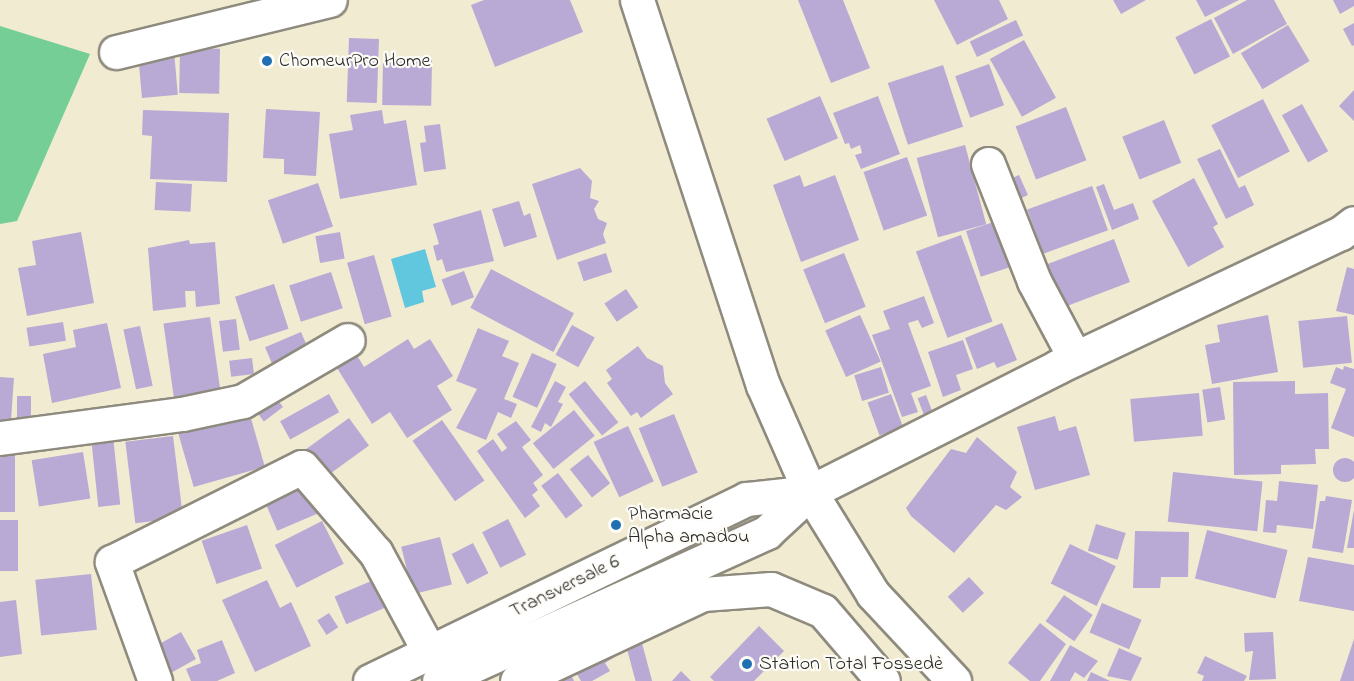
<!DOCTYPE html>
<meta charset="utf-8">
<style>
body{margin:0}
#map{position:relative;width:1354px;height:681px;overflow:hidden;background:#f1ebd2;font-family:"Indie Flower",sans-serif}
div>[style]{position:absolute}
.green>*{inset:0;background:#74ce95}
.water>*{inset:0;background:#61c7df}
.building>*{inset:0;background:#b9a9d5;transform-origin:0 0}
.round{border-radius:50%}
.roads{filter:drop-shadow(2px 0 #8e8b7e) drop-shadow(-2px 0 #8e8b7e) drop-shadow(0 2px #8e8b7e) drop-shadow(0 -2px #8e8b7e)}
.minor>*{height:33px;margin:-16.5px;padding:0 16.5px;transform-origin:16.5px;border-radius:16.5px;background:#fff}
.major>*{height:33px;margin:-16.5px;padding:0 16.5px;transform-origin:16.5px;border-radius:16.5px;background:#fff}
.dots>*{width:16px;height:16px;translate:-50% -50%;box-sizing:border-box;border:3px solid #fdfcf7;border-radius:50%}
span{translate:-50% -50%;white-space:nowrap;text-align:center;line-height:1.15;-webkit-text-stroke:4.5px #fdfcf7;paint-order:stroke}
.poi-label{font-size:20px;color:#2b2b2b}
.left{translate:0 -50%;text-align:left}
.street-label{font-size:20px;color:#2b2b2b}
</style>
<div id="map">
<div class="green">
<i style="clip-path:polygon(0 26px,90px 54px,17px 221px,0 224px)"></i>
</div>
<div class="water">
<i style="clip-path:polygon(425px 249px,436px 287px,422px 291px,424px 302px,405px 308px,391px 259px)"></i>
</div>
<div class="building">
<i style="clip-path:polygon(484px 0,570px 0,583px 32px,495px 67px,471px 5px)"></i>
<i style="clip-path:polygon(798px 0,843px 0,870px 68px,831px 83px)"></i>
<i style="clip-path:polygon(934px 0,999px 0,1008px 19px,957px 45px)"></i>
<i style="clip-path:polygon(1113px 0,1146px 0,1121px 14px)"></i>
<i style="clip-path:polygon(1196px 0,1239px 0,1205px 17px)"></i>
<i style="clip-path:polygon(1247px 0,1274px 0,1287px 24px,1233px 54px,1214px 18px)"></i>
<i style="clip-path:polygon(1333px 0,1354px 0,1354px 6px,1340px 14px)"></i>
<i style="left:1211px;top:19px;width:42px;height:40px;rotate:63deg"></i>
<i style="left:1016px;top:20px;width:17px;height:51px;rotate:65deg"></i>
<i style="clip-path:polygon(1354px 23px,1354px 45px,1352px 46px,1343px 29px)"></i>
<i style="left:1288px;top:25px;width:42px;height:55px;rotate:59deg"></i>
<i style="left:349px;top:38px;width:30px;height:64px;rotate:2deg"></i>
<i style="left:1024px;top:40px;width:66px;height:39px;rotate:61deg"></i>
<i style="left:180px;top:48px;width:40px;height:45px;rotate:1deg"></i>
<i style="left:174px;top:51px;width:44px;height:36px;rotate:85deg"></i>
<i style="left:383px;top:59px;width:49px;height:46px;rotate:1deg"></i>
<i style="left:989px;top:64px;width:44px;height:36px;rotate:70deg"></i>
<i style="left:943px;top:65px;width:65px;height:58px;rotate:72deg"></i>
<i style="clip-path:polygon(1354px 90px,1354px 121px,1339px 106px)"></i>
<i style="left:820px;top:96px;width:46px;height:58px;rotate:67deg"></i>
<i style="clip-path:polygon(878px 96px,900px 154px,861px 169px,855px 155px,862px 153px,860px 145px,851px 149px,849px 143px,845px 144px,833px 113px)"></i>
<i style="left:1263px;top:99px;width:59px;height:58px;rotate:63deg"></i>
<i style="left:1302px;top:104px;width:54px;height:23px;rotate:61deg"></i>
<i style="left:1066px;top:107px;width:57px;height:54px;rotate:69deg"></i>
<i style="clip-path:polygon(266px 109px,320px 112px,316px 176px,284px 174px,284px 159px,263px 158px)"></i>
<i style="clip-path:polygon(143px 110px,229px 113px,227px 182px,150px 179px,152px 136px,142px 135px)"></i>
<i style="clip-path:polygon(382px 110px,384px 124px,406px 120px,417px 185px,340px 199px,329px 134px,353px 130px,350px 115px)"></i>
<i style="left:1164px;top:120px;width:46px;height:45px;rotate:68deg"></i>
<i style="clip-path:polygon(440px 124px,446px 169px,424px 172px,420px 143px,426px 142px,424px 126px)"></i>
<i style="left:965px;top:145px;width:82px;height:50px;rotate:75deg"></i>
<i style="clip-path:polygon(1220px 149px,1239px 188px,1245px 185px,1254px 205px,1226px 219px,1197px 159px)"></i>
<i style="left:907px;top:157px;width:62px;height:46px;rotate:71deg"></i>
<i style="clip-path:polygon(580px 168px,592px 181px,590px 198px,599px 201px,594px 209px,598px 219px,607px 223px,603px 234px,606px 243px,557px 260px,532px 184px)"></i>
<i style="clip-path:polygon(800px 175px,804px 187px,835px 175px,859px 240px,801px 262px,773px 185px)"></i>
<i style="left:1019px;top:175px;width:22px;height:9px;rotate:66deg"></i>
<i style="clip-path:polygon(1194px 178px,1218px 224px,1213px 227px,1224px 247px,1188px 267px,1152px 201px)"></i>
<i style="left:156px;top:182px;width:36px;height:28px;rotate:3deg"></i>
<i style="left:318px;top:183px;width:46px;height:53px;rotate:71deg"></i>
<i style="clip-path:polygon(1104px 184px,1114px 210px,1133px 203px,1139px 219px,1112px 230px,1096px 187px)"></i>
<i style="left:1092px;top:186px;width:47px;height:69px;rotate:70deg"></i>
<i style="clip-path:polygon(519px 201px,524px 216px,530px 213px,537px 237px,504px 247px,492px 209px)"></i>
<i style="clip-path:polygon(481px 210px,494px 261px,446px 272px,442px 259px,437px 261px,433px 246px,439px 244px,433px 224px)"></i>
<i style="left:1006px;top:218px;width:48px;height:42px;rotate:72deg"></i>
<i style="clip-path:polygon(81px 232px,94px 303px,27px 316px,18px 268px,36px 265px,32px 241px)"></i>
<i style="left:340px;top:232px;width:27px;height:25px;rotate:80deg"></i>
<i style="left:961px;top:235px;width:92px;height:48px;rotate:70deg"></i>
<i style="clip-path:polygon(1114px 239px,1130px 282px,1067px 306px,1060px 290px,1047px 295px,1037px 268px)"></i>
<i style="clip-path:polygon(189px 240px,190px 244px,215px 242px,220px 304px,196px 307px,195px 291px,185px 291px,186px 307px,153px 311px,148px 248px)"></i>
<i style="left:606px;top:253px;width:20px;height:30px;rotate:72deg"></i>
<i style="left:844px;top:253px;width:58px;height:44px;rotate:68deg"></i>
<i style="left:374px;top:255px;width:64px;height:28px;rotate:74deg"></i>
<i style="clip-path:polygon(1347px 267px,1354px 269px,1354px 315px,1336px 311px)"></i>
<i style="left:491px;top:269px;width:94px;height:44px;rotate:28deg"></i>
<i style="left:464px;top:271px;width:28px;height:24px;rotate:69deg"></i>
<i style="left:331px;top:272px;width:38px;height:44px;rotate:72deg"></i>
<i style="left:274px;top:284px;width:47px;height:41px;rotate:72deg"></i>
<i style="left:626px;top:289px;width:22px;height:26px;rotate:56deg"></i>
<i style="clip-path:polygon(924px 296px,934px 323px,922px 328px,918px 320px,908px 323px,931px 386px,911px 393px,918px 412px,902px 417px,872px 335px,890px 329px,883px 311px)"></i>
<i style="left:860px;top:315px;width:51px;height:38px;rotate:66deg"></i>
<i style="clip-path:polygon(1268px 315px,1278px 372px,1212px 384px,1205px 345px,1220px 342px,1217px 325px)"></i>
<i style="left:1347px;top:316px;width:47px;height:49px;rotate:84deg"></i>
<i style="left:210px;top:317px;width:84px;height:47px;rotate:82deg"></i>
<i style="left:236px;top:319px;width:31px;height:17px;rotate:83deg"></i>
<i style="left:63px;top:322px;width:19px;height:37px;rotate:81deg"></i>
<i style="clip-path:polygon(107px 323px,121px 388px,52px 403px,43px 354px,76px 347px,73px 330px)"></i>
<i style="clip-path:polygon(1002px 323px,1017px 360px,997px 368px,994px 362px,977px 369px,965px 338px)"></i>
<i style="left:572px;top:325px;width:26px;height:34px;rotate:29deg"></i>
<i style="left:140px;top:326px;width:61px;height:17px;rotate:78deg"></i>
<i style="clip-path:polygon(478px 328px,509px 341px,502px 356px,519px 363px,504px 399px,517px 404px,511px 418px,498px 412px,486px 440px,456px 428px,477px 389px,456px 381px)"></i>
<i style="left:301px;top:332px;width:21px;height:39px;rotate:67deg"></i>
<i style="clip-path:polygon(408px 339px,414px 349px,430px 339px,453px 376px,437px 386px,452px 410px,407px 438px,390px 412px,372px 424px,332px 360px,352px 347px,364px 367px)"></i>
<i style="clip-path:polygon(963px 340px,973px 369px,956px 375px,961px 390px,943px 397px,928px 352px)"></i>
<i style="clip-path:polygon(638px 346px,647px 358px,663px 366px,665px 383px,673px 394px,641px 418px,637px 412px,631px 416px,607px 383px,612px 379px,606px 370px)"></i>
<i style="left:532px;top:353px;width:27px;height:48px;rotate:24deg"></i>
<i style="left:252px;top:358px;width:16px;height:23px;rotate:83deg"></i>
<i style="clip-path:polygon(1344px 366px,1354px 369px,1354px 437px,1331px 428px,1346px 389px,1330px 383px,1336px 367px,1343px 370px)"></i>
<i style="left:881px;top:367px;width:27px;height:28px;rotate:73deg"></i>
<i style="left:0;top:377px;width:14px;height:52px;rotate:4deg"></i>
<i style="clip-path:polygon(555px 381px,566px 387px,558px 402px,563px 404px,551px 427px,545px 423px,541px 432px,531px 427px)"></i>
<i style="left:585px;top:381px;width:53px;height:21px;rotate:51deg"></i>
<i style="clip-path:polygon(1295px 381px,1295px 394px,1328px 393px,1329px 449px,1315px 449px,1316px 464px,1281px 465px,1281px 474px,1234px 475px,1233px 382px)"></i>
<i style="left:1220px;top:387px;width:33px;height:18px;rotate:81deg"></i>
<i style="left:271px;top:391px;width:20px;height:24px;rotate:53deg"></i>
<i style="left:1199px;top:393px;width:43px;height:69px;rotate:85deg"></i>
<i style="left:329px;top:394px;width:21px;height:56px;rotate:61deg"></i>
<i style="left:891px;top:394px;width:35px;height:25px;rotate:70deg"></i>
<i style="left:926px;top:395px;width:19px;height:9px;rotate:69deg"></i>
<i style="left:17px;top:396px;width:14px;height:28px"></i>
<i style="left:248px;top:408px;width:61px;height:74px;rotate:74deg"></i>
<i style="left:574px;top:410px;width:33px;height:53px;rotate:51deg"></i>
<i style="left:674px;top:414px;width:63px;height:38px;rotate:68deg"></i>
<i style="clip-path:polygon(1055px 416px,1059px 431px,1076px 426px,1090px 475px,1035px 490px,1017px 427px)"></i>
<i style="left:349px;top:418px;width:34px;height:60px;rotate:54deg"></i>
<i style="left:442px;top:420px;width:74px;height:36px;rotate:55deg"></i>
<i style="clip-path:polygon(516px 421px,531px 440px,522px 447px,543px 475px,533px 483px,538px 490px,532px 495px,540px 506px,525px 518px,477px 451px,493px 439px,502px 452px,507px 448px,497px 434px)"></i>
<i style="left:628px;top:426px;width:61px;height:38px;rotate:65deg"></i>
<i style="left:113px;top:436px;width:69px;height:22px;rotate:84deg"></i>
<i style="left:173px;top:436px;width:82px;height:48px;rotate:83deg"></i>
<i style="clip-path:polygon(977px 437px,1017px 472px,1010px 487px,1022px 497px,1006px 510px,996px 505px,954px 553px,911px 516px,906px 508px,951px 449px,966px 453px)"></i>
<i style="left:0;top:452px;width:15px;height:60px"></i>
<i style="left:83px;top:452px;width:47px;height:52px;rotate:81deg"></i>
<i style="left:588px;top:455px;width:36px;height:23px;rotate:52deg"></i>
<i class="round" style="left:1333px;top:458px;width:24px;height:24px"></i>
<i style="left:1173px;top:472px;width:90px;height:50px;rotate:6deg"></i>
<i style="left:558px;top:473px;width:41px;height:21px;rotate:53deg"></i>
<i style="left:301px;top:474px;width:43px;height:44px;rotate:67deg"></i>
<i style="clip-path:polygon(1279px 481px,1318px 485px,1313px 529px,1277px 525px,1276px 533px,1263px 532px,1266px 500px,1277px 501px)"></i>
<i style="clip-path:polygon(1326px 496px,1352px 500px,1343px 553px,1312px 548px,1320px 501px,1325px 501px)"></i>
<i style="clip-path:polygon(1354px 510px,1354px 548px,1347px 548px)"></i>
<i style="left:508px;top:519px;width:40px;height:29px;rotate:63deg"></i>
<i style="left:0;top:520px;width:18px;height:51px"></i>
<i style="left:322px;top:521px;width:48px;height:53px;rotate:63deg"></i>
<i style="left:1096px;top:524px;width:31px;height:28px;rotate:17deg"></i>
<i style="left:247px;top:525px;width:46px;height:48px;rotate:71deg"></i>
<i style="left:1207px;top:530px;width:83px;height:50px;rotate:14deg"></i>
<i style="clip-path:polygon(1135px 531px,1189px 532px,1188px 577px,1161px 577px,1160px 588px,1133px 588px)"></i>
<i style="left:440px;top:537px;width:49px;height:40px;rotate:76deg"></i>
<i style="left:473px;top:543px;width:34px;height:24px;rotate:63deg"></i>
<i style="left:1070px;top:544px;width:51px;height:44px;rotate:26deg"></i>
<i style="clip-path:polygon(1308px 557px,1354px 565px,1354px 611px,1299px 601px)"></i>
<i style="left:91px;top:574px;width:56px;height:56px;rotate:84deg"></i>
<i style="left:969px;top:577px;width:22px;height:29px;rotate:47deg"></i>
<i style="left:376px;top:579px;width:30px;height:45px;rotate:67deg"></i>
<i style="clip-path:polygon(267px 580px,280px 608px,291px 602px,311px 646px,255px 672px,222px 600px)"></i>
<i style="left:1064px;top:595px;width:35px;height:32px;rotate:35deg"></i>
<i style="clip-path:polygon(16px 600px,22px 654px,0 657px,0 602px)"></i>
<i style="left:1102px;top:603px;width:43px;height:32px;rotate:23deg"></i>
<i style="left:329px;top:613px;width:17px;height:14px;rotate:57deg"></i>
<i style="clip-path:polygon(1040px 623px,1066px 644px,1040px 681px,1030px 681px,1008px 663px)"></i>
<i style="clip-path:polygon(759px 626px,784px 651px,754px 681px,714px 681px,710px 677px)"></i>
<i style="left:181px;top:632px;width:31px;height:33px;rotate:61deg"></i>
<i style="left:639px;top:632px;width:51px;height:16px;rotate:75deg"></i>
<i style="clip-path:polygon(1273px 632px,1276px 679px,1249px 680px,1253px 651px,1245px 652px,1244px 633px)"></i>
<i style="clip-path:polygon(1354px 639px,1354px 681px,1340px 681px)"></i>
<i style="clip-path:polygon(222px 640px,235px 673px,217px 681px,191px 681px,186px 669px,201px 663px,197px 650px)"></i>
<i style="clip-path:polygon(1070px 645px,1098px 661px,1084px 678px,1075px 672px,1070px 681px,1050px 681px)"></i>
<i style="clip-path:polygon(606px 647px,613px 658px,605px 663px,610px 671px,592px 681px,581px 681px,572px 666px)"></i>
<i style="clip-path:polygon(1119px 648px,1142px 658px,1131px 681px,1107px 676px)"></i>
<i style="clip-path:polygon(1205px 656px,1247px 676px,1244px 681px,1202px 681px,1204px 676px,1197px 673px)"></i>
<i style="clip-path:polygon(568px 669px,574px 681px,545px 681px)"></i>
<i style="clip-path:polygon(681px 671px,691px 681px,672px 681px)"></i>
<i style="clip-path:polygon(1091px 672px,1110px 681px,1087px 681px)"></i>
</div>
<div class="roads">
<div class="minor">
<i style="left:116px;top:52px;width:220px;rotate:-13.7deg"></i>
<i style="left:988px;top:164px;width:126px;rotate:68.5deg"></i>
<i style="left:1034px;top:281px;width:87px;rotate:62deg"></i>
<i style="left:0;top:438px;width:184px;rotate:-7.5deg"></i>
<i style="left:182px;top:414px;width:62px;rotate:-12deg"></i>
<i style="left:243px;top:401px;width:121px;rotate:-30.2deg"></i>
<i style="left:810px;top:492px;width:277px;rotate:-26.8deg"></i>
<i style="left:1057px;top:367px;width:314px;rotate:-25.3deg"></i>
<i style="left:1341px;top:233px;width:16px;rotate:-38deg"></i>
<i style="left:155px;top:681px;width:127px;rotate:-109.9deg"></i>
<i style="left:112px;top:562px;width:212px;rotate:-26.6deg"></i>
<i style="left:302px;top:467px;width:113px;rotate:49.3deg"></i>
<i style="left:376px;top:553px;width:114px;rotate:61.6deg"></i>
<i style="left:517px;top:681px;width:205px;rotate:-25.1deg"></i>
<i style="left:703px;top:594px;width:68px;rotate:-4.2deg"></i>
<i style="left:771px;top:589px;width:56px;rotate:22.9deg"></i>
<i style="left:823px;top:611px;width:92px;rotate:49.4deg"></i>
</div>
<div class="major">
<i style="left:637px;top:0;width:405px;rotate:71.9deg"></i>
<i style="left:763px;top:385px;width:117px;rotate:66.3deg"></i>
<i style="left:810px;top:492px;width:120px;rotate:58.3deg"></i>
<i style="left:873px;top:594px;width:119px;rotate:47deg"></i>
<i style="left:370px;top:681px;width:418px;rotate:-25.8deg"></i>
<i style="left:746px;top:499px;width:64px;rotate:-6.2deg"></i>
<i style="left:439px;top:681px;width:360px;rotate:-24.4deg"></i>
<i style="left:767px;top:532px;width:59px;rotate:-42.9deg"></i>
</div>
</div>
<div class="dots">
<i style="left:267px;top:61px;background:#1f6fb2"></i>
<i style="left:616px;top:525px;background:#1f6fb2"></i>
<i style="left:747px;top:664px;background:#1f6fb2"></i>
</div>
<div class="poi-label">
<span class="left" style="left:279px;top:61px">ChomeurPro Home</span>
<span class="left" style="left:628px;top:526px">Pharmacie<br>Alpha amadou</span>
<span class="left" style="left:759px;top:664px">Station Total Fossedè</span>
</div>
<div class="street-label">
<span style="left:565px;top:587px;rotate:-26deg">Transversale 6</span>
</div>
</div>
